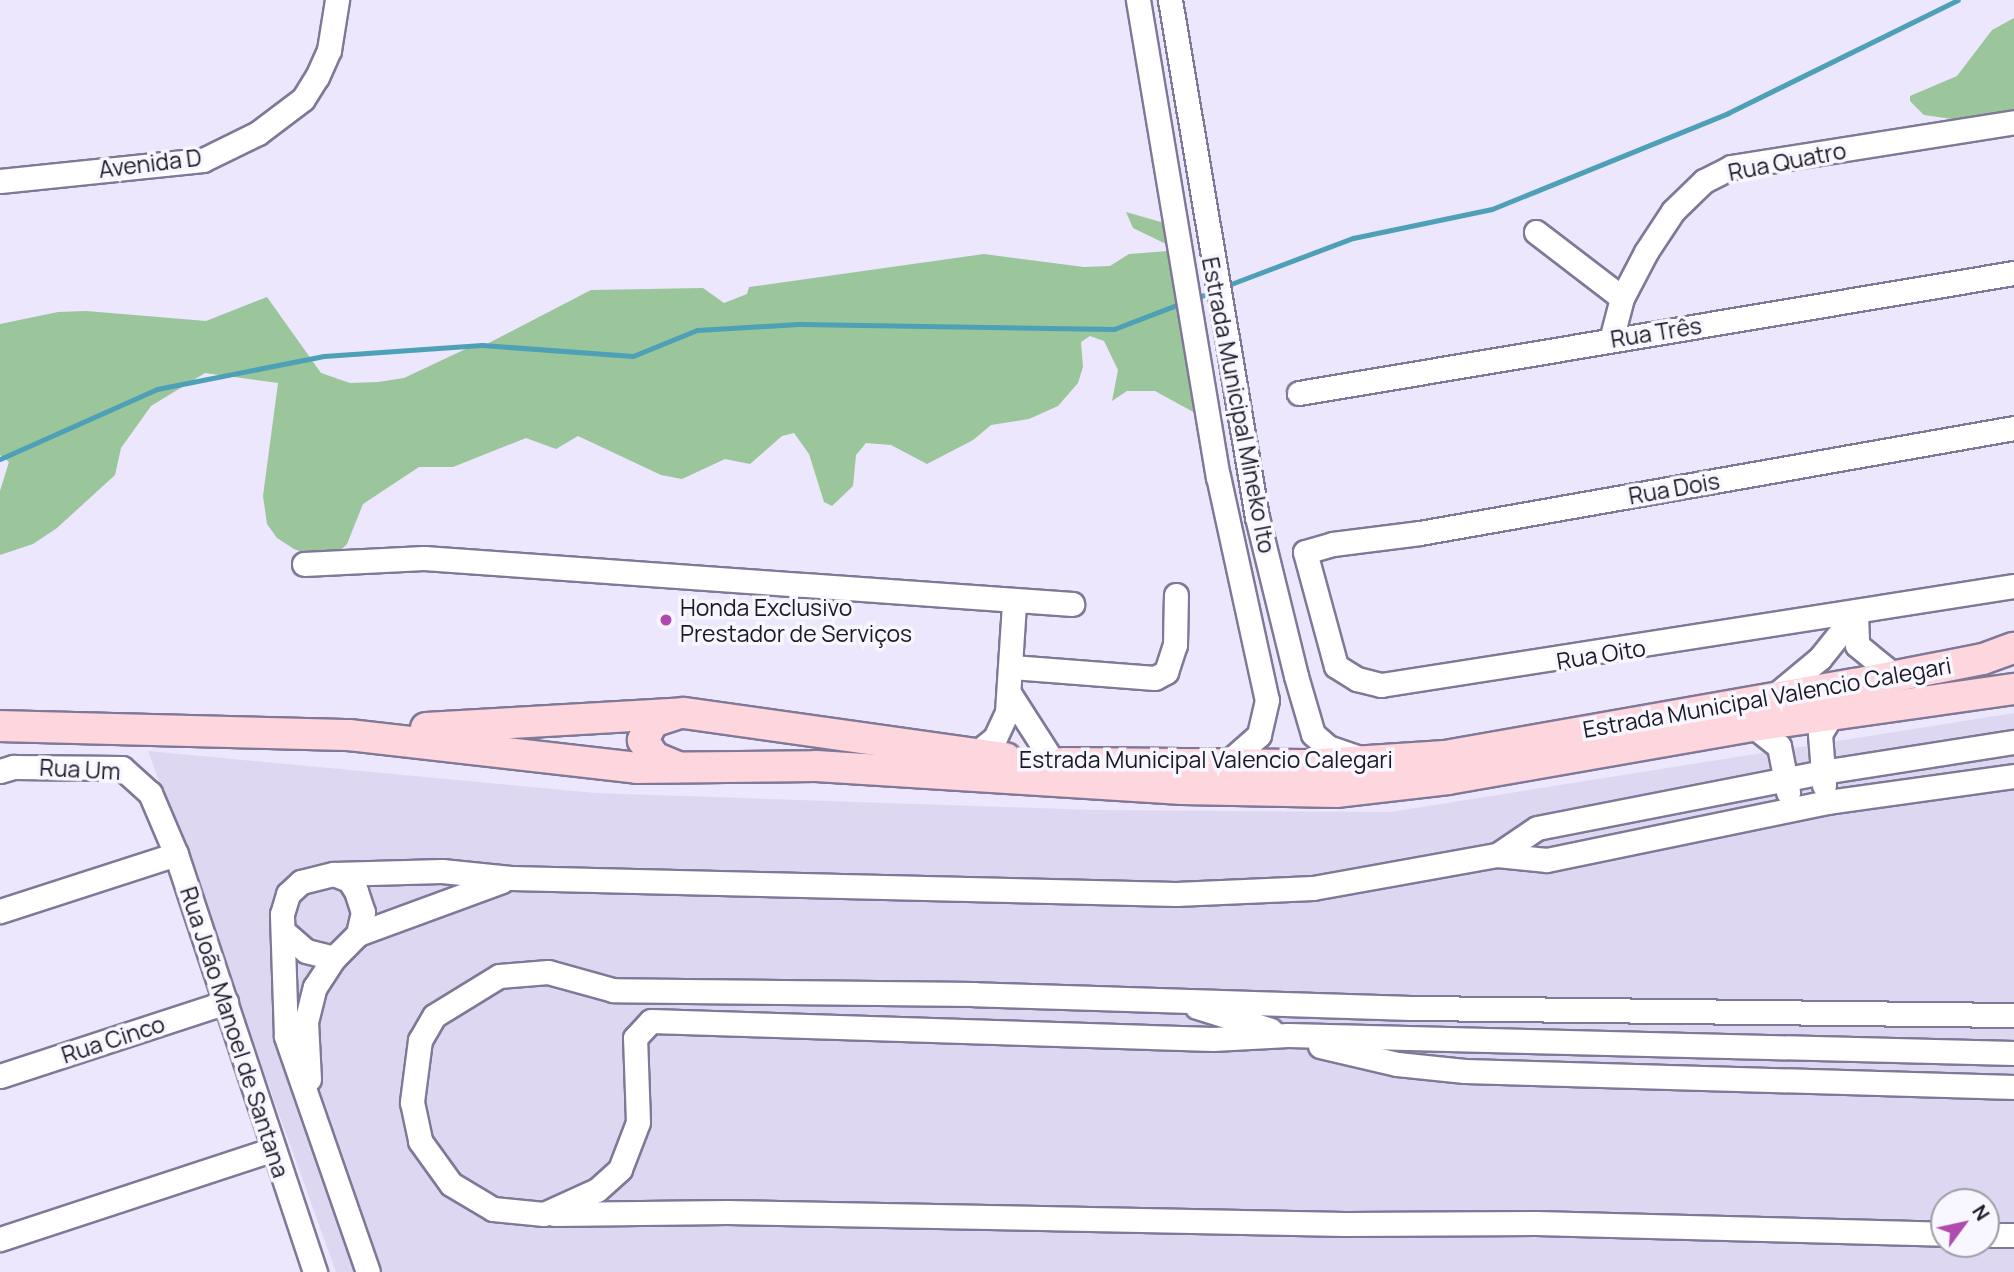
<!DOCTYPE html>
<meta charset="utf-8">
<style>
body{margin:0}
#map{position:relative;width:2014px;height:1272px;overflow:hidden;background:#ece7fc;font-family:Manrope,sans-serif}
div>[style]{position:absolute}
.built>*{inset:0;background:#ddd7f1}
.green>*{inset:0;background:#9bc59b}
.stream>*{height:5px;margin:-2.5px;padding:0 2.5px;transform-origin:2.5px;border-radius:2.5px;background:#4ea0b7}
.roads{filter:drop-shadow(2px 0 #807897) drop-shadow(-2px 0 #807897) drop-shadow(0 2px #807897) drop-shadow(0 -2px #807897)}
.minor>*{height:23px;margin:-11.5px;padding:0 11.5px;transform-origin:11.5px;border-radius:11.5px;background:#fff}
.major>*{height:30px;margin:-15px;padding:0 15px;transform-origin:15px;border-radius:15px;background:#fed6dd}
.dots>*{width:19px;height:19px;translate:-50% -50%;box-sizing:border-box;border:4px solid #f8f6fe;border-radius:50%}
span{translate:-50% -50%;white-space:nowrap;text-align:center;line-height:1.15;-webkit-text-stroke:7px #f8f6fe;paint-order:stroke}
.street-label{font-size:23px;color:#1c1825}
.poi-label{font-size:23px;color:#1c1825}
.left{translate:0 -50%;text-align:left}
.north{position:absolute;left:1930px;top:1188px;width:70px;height:70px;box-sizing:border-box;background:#f8f6fe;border:2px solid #a09da7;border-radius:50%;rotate:57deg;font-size:19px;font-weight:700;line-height:28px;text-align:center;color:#1c1825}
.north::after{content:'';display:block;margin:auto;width:24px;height:32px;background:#b14aae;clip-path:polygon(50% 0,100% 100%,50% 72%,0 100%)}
</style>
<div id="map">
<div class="built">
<i style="clip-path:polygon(evenodd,2014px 713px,2014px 1272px,336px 1272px,148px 751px,595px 793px,1093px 810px,1390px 812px,2014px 713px,1944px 1202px,1986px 1202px,1986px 1244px,1944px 1244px,1944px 1202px)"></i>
</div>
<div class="green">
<i style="clip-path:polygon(2014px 18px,2014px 112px,1959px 120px,1924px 115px,1910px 101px,1910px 96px,1957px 76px,1992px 30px)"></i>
<i style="clip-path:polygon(1126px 212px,1189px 230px,1219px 404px,1215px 419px,1208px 420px,1155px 391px,1127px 391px,1112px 401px,1118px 370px,1104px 341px,1090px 336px,1081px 342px,1083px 367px,1078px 383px,1058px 406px,1029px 419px,991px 425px,973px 440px,927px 464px,891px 445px,866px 443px,856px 455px,853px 486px,832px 506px,824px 502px,809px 454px,794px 433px,782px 436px,750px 464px,725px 459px,682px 479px,661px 475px,578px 436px,556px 449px,526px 438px,453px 467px,419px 467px,363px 504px,347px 544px,334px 557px,319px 558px,294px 549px,277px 538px,267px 524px,263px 496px,278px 383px,205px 373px,151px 406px,121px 448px,115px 475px,57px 528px,33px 544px,0 555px,0 491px,9px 462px,0 455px,0 324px,58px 312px,86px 311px,206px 321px,267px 297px,321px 373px,350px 383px,378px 382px,404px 378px,472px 346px,483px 346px,591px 290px,703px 288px,724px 303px,747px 294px,749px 287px,984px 254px,1084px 267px,1110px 266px,1129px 254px,1168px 251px,1166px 244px,1133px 228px)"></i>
</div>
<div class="stream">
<i style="left:1223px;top:287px;width:139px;rotate:-20.7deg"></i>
<i style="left:1353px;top:238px;width:142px;rotate:-11.8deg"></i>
<i style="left:1492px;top:209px;width:255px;rotate:-22.1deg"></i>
<i style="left:1728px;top:113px;width:256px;rotate:-26.2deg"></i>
<i style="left:1194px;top:299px;width:22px;rotate:-22deg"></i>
<i style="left:0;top:459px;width:172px;rotate:-24deg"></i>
<i style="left:157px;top:389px;width:170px;rotate:-11.2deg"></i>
<i style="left:324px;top:356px;width:158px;rotate:-4deg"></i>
<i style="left:482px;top:345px;width:151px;rotate:4.2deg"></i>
<i style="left:633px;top:356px;width:69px;rotate:-22.1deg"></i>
<i style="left:697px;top:330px;width:102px;rotate:-3.4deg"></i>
<i style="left:799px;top:324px;width:315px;rotate:0.9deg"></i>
<i style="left:1114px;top:329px;width:73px;rotate:-20.9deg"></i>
</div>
<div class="roads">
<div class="minor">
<i style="left:1138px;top:0;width:483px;rotate:80.5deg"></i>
<i style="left:1218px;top:476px;width:229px;rotate:77.7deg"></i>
<i style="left:1267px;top:700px;width:36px;rotate:103deg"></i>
<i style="left:1259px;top:735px;width:43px;rotate:138.8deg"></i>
<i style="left:1170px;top:0;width:524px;rotate:80.45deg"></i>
<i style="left:1257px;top:517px;width:164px;rotate:76.2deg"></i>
<i style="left:1296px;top:676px;width:60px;rotate:73.7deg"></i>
<i style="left:1313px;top:734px;width:20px;rotate:41deg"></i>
<i style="left:1328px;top:747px;width:34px;rotate:19deg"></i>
<i style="left:0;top:181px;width:204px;rotate:-5.9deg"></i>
<i style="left:203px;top:160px;width:61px;rotate:-26.1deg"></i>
<i style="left:258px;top:133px;width:56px;rotate:-37.1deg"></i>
<i style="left:303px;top:99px;width:26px;rotate:-58deg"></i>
<i style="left:317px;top:77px;width:30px;rotate:-66deg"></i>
<i style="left:329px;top:50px;width:51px;rotate:-80.9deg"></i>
<i style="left:1536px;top:232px;width:108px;rotate:37.5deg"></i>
<i style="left:1611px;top:340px;width:43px;rotate:-75.3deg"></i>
<i style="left:1622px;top:298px;width:52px;rotate:-62.4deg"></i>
<i style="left:1646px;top:252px;width:49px;rotate:-56.6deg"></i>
<i style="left:1673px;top:211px;width:43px;rotate:-44.1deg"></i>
<i style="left:1704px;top:181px;width:30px;rotate:-27deg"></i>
<i style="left:1731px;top:167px;width:287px;rotate:-9deg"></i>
<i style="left:1299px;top:393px;width:725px;rotate:-9.53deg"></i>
<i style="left:2014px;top:428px;width:603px;rotate:169.98deg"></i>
<i style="left:1420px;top:533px;width:88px;rotate:172.8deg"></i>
<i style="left:1333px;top:544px;width:29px;rotate:164deg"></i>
<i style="left:1305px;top:552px;width:118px;rotate:74.8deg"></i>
<i style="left:1336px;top:666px;width:25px;rotate:32deg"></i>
<i style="left:1357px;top:679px;width:25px;rotate:14deg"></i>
<i style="left:1381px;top:685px;width:641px;rotate:-8.89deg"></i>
<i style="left:304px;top:564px;width:120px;rotate:-2.9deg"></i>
<i style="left:424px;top:558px;width:650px;rotate:4.06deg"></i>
<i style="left:1856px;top:613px;width:32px;rotate:88deg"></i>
<i style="left:1857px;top:645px;width:49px;rotate:39.2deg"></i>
<i style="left:1012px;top:667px;width:143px;rotate:4.4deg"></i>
<i style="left:1155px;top:678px;width:13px;rotate:-29deg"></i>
<i style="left:1166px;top:672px;width:28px;rotate:-72deg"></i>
<i style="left:1175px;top:645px;width:50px;rotate:-88.9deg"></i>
<i style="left:1009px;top:693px;width:83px;rotate:57.3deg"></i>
<i style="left:1773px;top:697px;width:61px;rotate:-39.7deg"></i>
<i style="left:1820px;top:658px;width:58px;rotate:-51.3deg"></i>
<i style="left:1753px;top:726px;width:33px;rotate:38deg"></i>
<i style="left:1779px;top:746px;width:47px;rotate:78.9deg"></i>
<i style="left:974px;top:755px;width:27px;rotate:-39deg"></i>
<i style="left:995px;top:738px;width:29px;rotate:-65deg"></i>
<i style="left:1007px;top:712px;width:109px;rotate:-86.3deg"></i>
<i style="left:0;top:771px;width:14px;rotate:-17deg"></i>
<i style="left:13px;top:767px;width:109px;rotate:0.5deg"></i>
<i style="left:122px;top:768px;width:38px;rotate:42deg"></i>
<i style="left:150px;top:793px;width:66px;rotate:66.9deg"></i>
<i style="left:176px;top:854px;width:441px;rotate:71.6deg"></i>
<i style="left:1824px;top:785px;width:51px;rotate:-94.5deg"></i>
<i style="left:1820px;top:734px;width:23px;rotate:-59deg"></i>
<i style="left:1497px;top:855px;width:48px;rotate:-34deg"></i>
<i style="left:1537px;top:828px;width:290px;rotate:-11.1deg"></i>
<i style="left:1822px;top:772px;width:194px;rotate:-8.9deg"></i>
<i style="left:334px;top:874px;width:16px;rotate:22deg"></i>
<i style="left:349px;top:880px;width:13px;rotate:58deg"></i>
<i style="left:356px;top:891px;width:22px;rotate:72deg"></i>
<i style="left:363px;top:912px;width:23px;rotate:103deg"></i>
<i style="left:0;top:911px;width:185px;rotate:-17.9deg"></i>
<i style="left:283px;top:931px;width:30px;rotate:41deg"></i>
<i style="left:306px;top:951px;width:29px;rotate:14deg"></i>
<i style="left:1197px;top:1007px;width:77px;rotate:17.3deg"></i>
<i style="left:2014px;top:1015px;width:603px;rotate:-179.33deg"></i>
<i style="left:1411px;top:1008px;width:437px;rotate:-178.2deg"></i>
<i style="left:974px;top:994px;width:361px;rotate:-179.4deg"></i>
<i style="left:613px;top:990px;width:67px;rotate:-164.5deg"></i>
<i style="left:548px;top:972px;width:49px;rotate:175.3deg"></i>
<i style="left:499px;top:976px;width:76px;rotate:148.4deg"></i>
<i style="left:434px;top:1016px;width:28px;rotate:120deg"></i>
<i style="left:420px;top:1040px;width:63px;rotate:97.4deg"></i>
<i style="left:412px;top:1102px;width:40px;rotate:78deg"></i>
<i style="left:420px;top:1141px;width:53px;rotate:54.2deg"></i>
<i style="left:451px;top:1184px;width:49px;rotate:30.8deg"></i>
<i style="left:493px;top:1209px;width:51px;rotate:5.6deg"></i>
<i style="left:544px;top:1214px;width:58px;rotate:-24.4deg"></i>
<i style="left:597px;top:1190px;width:31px;rotate:-42deg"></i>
<i style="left:620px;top:1169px;width:50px;rotate:-69deg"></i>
<i style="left:638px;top:1122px;width:84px;rotate:-92deg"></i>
<i style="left:635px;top:1038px;width:23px;rotate:-47deg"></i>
<i style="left:651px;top:1021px;width:562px;rotate:1.83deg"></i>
<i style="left:1213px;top:1039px;width:75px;rotate:-3.1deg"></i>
<i style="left:1288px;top:1035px;width:726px;rotate:1.42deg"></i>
<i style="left:1320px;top:1046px;width:79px;rotate:13.2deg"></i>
<i style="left:1397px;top:1064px;width:68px;rotate:5.9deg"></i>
<i style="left:1465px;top:1071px;width:549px;rotate:1.67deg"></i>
<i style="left:0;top:1076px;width:238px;rotate:-18.1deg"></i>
<i style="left:309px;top:1079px;width:57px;rotate:-93deg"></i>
<i style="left:306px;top:1022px;width:36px;rotate:-76deg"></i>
<i style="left:315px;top:987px;width:35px;rotate:-57deg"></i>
<i style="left:334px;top:958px;width:34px;rotate:-45deg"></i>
<i style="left:358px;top:934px;width:153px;rotate:-20.2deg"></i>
<i style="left:554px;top:1214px;width:173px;rotate:-0.7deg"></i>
<i style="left:727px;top:1212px;width:618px;rotate:1.11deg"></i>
<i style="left:1345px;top:1224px;width:191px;rotate:-0.3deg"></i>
<i style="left:1536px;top:1223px;width:408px;rotate:1.5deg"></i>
<i style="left:1986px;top:1235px;width:28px"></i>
<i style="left:0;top:1239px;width:288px;rotate:-18.2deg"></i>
<i style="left:368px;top:1272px;width:250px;rotate:-109.2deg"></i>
<i style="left:286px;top:1036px;width:122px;rotate:-91.9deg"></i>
<i style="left:282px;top:914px;width:21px;rotate:-73deg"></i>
<i style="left:288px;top:894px;width:18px;rotate:-43deg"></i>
<i style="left:301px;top:882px;width:34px;rotate:-14deg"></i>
<i style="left:334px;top:874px;width:108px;rotate:-1.6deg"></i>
<i style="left:442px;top:871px;width:69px;rotate:5.8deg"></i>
<i style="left:511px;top:878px;width:665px;rotate:1.38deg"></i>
<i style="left:1176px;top:894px;width:137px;rotate:-2.5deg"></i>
<i style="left:1313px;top:888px;width:187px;rotate:-10.2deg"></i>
<i style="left:1497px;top:855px;width:50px;rotate:5.7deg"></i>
<i style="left:1547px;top:860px;width:286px;rotate:-11.7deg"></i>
<i style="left:1827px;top:802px;width:189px;rotate:-7.9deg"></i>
</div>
<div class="major">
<i style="left:674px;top:715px;width:22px;rotate:162deg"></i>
<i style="left:653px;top:722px;width:21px;rotate:119deg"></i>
<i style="left:643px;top:740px;width:20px;rotate:57deg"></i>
<i style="left:654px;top:757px;width:26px;rotate:23deg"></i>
<i style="left:0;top:726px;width:349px;rotate:1.5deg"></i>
<i style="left:349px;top:735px;width:290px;rotate:6.5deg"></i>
<i style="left:637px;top:768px;width:179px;rotate:-0.6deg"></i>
<i style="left:816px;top:766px;width:367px;rotate:3.6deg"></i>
<i style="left:1182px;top:789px;width:154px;rotate:1.1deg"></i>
<i style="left:1336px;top:792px;width:113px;rotate:-6.6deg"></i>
<i style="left:1448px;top:779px;width:310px;rotate:-9.9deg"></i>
<i style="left:1753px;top:726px;width:264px;rotate:-8.1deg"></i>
<i style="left:426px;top:728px;width:258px;rotate:-3.3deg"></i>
<i style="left:684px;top:713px;width:325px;rotate:8deg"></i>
<i style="left:1063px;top:763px;width:243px;rotate:0.5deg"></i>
<i style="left:1306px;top:765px;width:139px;rotate:-3.7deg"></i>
<i style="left:1445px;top:756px;width:416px;rotate:-10deg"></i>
<i style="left:1855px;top:684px;width:130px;rotate:-11.1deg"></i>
<i style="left:1983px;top:659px;width:33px;rotate:-20deg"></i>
</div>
</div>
<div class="dots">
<i style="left:666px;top:620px;background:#b14aae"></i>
</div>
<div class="street-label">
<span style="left:1787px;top:161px;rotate:-11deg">Rua Quatro</span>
<span style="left:150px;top:163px;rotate:-7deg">Avenida D</span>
<span style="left:1656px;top:332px;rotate:-9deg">Rua Três</span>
<span style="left:1239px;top:405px;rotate:79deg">Estrada Municipal Mineko Ito</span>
<span style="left:1674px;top:488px;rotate:-10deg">Rua Dois</span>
<span style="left:1601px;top:654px;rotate:-9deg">Rua Oito</span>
<span style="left:1767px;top:697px;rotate:-10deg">Estrada Municipal Valencio Calegari</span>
<span style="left:1206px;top:759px">Estrada Municipal Valencio Calegari</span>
<span style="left:80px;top:769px;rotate:3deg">Rua Um</span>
<span style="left:235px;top:1032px;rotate:72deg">Rua João Manoel de Santana</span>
<span style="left:113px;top:1039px;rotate:-18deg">Rua Cinco</span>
</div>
<div class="poi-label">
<span class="left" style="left:680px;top:620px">Honda Exclusivo<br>Prestador de Serviços</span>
</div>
<div class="north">N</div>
</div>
